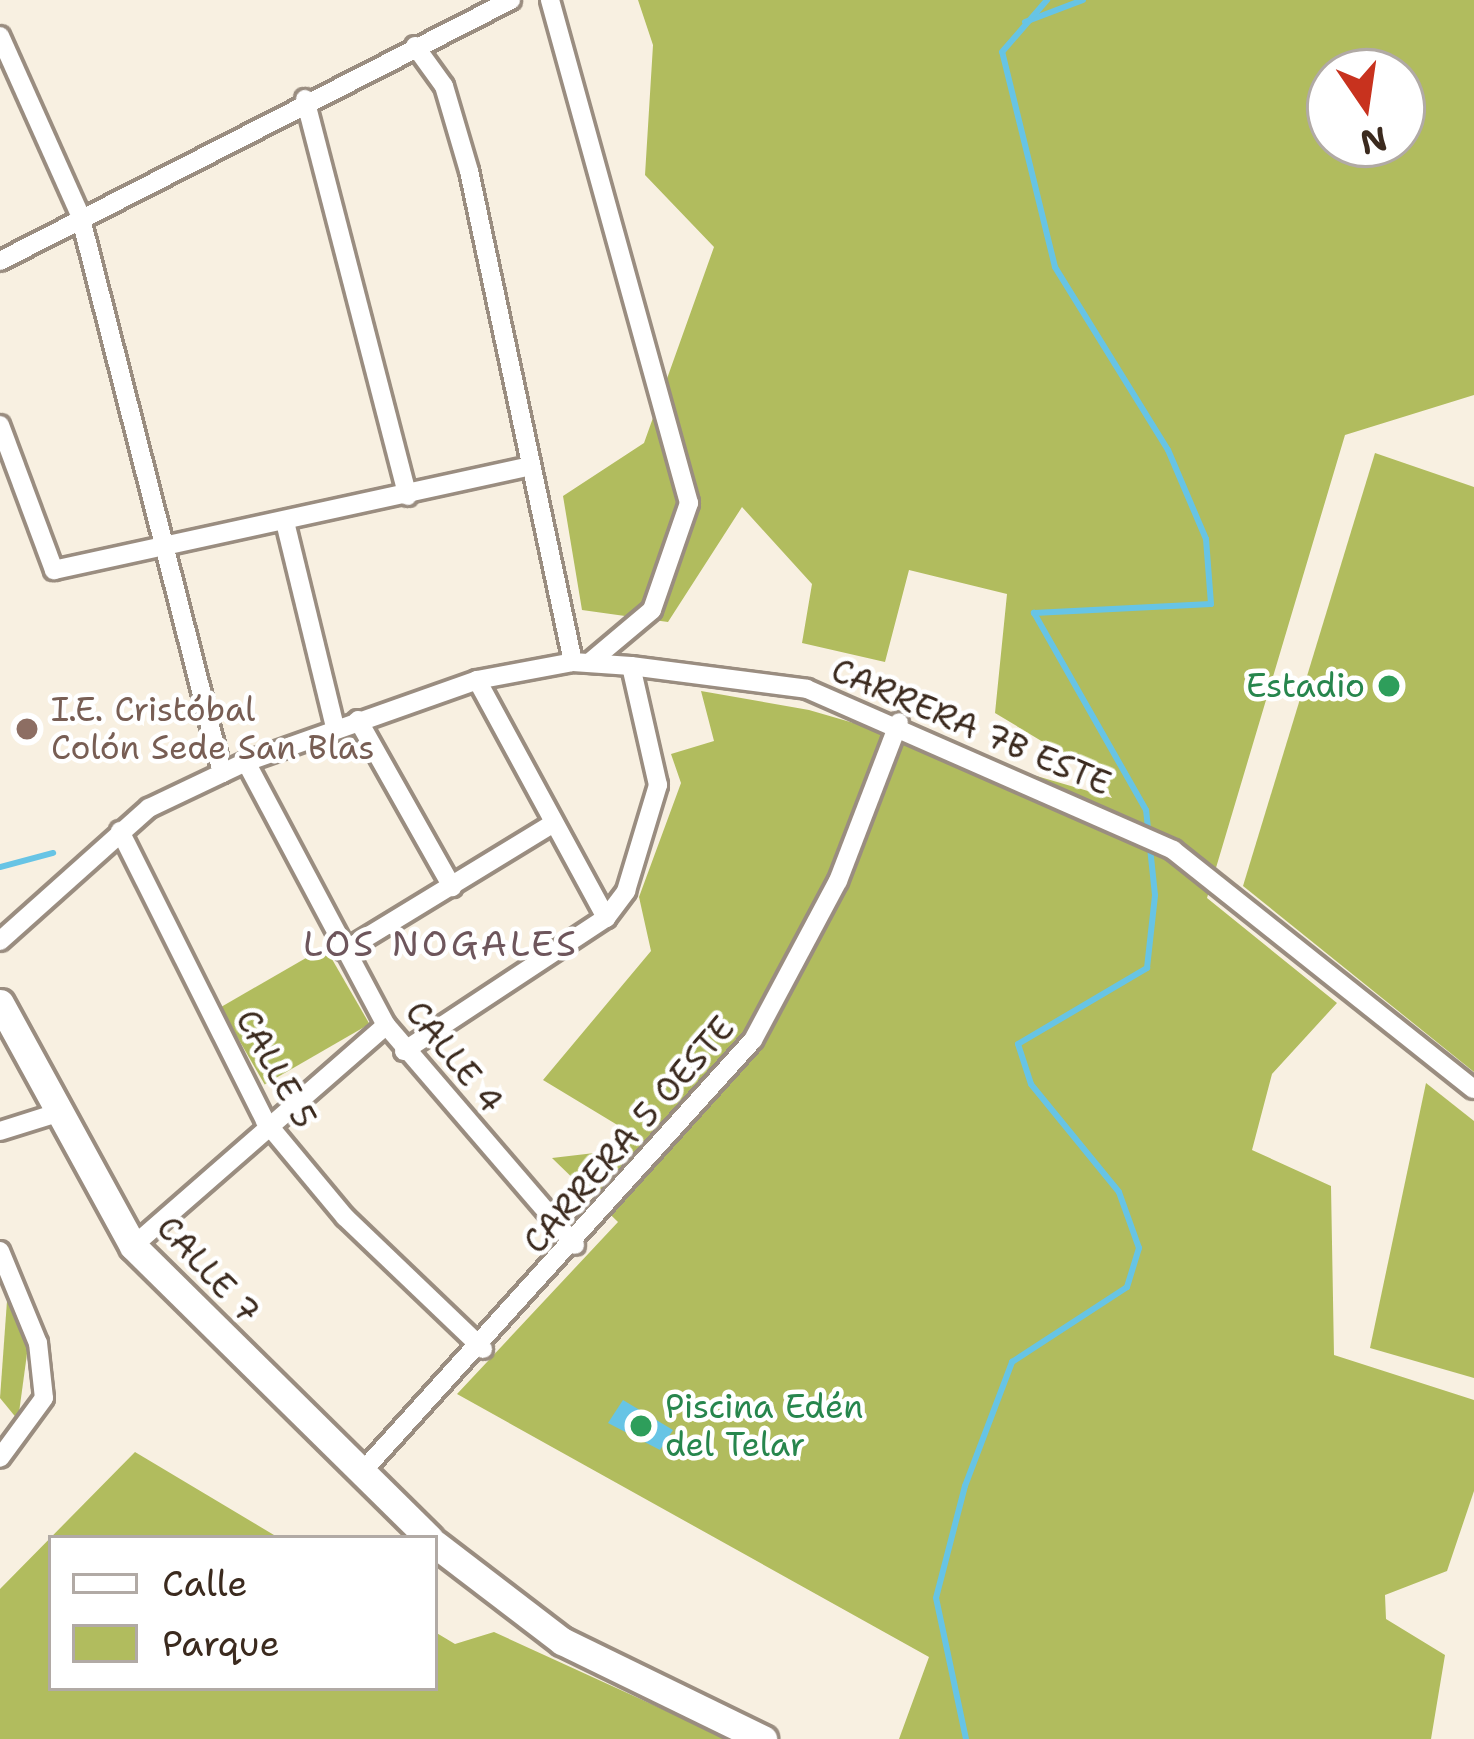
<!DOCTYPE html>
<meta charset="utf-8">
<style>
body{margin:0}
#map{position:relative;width:1474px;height:1739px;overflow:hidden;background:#f8f0e1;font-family:"Shantell Sans",sans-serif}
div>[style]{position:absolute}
.green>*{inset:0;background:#b1bc5e;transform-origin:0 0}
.water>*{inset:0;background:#67c4e5}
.stream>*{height:6px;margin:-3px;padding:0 3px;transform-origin:3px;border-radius:3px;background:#67c4e5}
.roads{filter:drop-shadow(3px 0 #9a8d80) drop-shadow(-3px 0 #9a8d80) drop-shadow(0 3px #9a8d80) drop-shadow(0 -3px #9a8d80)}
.street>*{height:18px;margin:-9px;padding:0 9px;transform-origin:9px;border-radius:9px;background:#fff}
.secondary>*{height:27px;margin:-13.5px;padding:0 13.5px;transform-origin:13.5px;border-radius:13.5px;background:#fff}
.dots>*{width:33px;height:33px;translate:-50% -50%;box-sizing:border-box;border:6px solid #fff;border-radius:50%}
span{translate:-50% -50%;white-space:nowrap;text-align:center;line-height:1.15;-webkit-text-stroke:9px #fff;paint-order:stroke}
.leisure-label{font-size:33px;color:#27864d}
.right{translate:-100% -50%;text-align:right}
.left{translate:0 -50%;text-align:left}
.education-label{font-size:33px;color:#785e54}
.street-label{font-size:33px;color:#3b2a1e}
.neighbourhood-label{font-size:36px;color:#6e565c;letter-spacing:3px}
.legend{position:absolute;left:48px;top:1535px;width:390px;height:156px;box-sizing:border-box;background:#fff;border:3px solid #b1aaa5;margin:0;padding:15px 21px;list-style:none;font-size:36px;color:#3b2a1e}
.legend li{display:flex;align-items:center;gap:24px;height:60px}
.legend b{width:60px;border:3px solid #b1aaa5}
.north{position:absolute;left:1306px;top:48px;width:120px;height:120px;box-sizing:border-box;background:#fff;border:3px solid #b1aaa5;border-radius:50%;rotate:167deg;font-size:33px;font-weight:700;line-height:48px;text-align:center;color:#3b2a1e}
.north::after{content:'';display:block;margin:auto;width:42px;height:54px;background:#c8321e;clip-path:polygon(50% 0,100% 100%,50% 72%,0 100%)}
</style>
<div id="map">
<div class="green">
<i style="clip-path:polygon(evenodd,638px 0,1474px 0,1474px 395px,1345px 435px,1207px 898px,1337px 1003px,1272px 1074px,1252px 1150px,1331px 1186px,1334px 1355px,1474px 1400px,1474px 1491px,1447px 1571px,1385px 1595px,1386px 1619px,1445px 1655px,1431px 1739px,899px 1739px,929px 1657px,457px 1394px,618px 1222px,552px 1158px,603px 1152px,629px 1132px,543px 1080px,651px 951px,639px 897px,681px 783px,671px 754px,714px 741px,701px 691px,809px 710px,1112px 798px,1098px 775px,995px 713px,1007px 594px,909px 570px,885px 662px,802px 643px,812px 584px,742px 507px,668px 622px,582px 610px,563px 496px,644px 443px,714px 247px,645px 175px,653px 45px,638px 0,1330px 72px,1402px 72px,1402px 144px,1330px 144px,1330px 72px)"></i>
<i style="clip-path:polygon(1375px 453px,1474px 487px,1474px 1072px,1243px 886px)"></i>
<i style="left:325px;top:947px;width:89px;height:121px;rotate:60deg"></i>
<i style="clip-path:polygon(1426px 1083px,1474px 1121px,1474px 1378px,1370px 1348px)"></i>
<i style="clip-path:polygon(8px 1287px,29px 1339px,18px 1420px,0 1398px)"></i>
<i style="clip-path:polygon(135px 1452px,279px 1538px,51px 1538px,51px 1688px,435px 1688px,435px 1632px,455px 1644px,494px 1632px,728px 1739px,0 1739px,0 1589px)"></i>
</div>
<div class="water">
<i style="clip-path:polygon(623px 1400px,673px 1430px,660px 1450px,608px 1423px)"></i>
</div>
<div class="stream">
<i style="left:1025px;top:22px;width:62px;rotate:-20.8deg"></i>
<i style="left:0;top:867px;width:55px;rotate:-14.8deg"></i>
<i style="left:966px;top:1739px;width:144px;rotate:-102deg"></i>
<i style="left:936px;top:1598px;width:116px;rotate:-75.5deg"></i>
<i style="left:965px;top:1486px;width:133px;rotate:-69.2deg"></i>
<i style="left:1012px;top:1362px;width:137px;rotate:-33.1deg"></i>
<i style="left:1127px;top:1287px;width:41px;rotate:-72.9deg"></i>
<i style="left:1139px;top:1248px;width:59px;rotate:-109.7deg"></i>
<i style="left:1119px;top:1192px;width:139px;rotate:-129.2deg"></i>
<i style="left:1031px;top:1084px;width:42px;rotate:-108deg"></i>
<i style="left:1018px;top:1044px;width:150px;rotate:-30.5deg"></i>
<i style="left:1147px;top:968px;width:73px;rotate:-83.7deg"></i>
<i style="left:1155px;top:895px;width:85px;rotate:-96deg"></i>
<i style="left:1146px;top:810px;width:227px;rotate:-119.6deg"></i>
<i style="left:1034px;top:613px;width:177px;rotate:-2.9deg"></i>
<i style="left:1211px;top:604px;width:65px;rotate:-94.4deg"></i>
<i style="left:1206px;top:539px;width:97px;rotate:-113.1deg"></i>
<i style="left:1168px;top:450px;width:215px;rotate:-121.7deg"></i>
<i style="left:1055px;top:267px;width:221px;rotate:-103.8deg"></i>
<i style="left:1002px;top:52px;width:69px;rotate:-49.1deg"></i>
</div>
<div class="roads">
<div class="street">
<i style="left:550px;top:0;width:522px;rotate:74.55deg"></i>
<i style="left:689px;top:503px;width:113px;rotate:109.1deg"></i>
<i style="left:652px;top:610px;width:81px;rotate:140deg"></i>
<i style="left:0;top:36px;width:196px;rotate:65.9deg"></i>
<i style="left:80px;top:215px;width:576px;rotate:75.72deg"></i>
<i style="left:415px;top:46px;width:49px;rotate:54.1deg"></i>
<i style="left:444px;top:86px;width:89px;rotate:73.6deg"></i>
<i style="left:469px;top:171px;width:502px;rotate:78.04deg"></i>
<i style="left:305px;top:99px;width:410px;rotate:75.5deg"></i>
<i style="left:0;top:261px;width:574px;rotate:-27.06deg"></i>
<i style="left:0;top:425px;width:155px;rotate:69.6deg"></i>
<i style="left:54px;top:570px;width:488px;rotate:-12.3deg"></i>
<i style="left:286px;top:526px;width:207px;rotate:76.3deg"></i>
<i style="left:477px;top:680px;width:271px;rotate:61.5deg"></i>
<i style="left:358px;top:720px;width:192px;rotate:60.6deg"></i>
<i style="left:246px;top:762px;width:298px;rotate:62deg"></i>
<i style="left:386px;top:1025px;width:290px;rotate:49.3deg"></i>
<i style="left:120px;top:831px;width:324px;rotate:63.4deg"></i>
<i style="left:265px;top:1121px;width:125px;rotate:50.2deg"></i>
<i style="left:345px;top:1217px;width:191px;rotate:43.7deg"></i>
<i style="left:0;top:941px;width:200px;rotate:-41.8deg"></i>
<i style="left:149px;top:808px;width:107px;rotate:-25.4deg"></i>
<i style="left:246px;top:762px;width:245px;rotate:-19.5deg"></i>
<i style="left:477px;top:680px;width:98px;rotate:-10.6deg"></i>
<i style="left:573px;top:662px;width:58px;rotate:3.9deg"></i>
<i style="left:631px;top:666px;width:177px;rotate:7.4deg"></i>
<i style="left:807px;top:689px;width:400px;rotate:23.7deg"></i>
<i style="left:1173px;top:850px;width:384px;rotate:38.5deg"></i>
<i style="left:344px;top:951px;width:246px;rotate:-31.4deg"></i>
<i style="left:404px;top:1051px;width:242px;rotate:-33.4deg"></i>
<i style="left:606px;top:918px;width:34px;rotate:-53deg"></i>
<i style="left:626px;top:891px;width:111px;rotate:-73.2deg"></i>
<i style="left:658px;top:785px;width:122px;rotate:-102.8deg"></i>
<i style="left:0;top:1131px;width:57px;rotate:-17.5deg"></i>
<i style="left:133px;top:1246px;width:336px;rotate:-41.1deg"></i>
<i style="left:0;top:1251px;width:100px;rotate:67.6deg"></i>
<i style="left:38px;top:1343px;width:55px;rotate:83.8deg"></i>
<i style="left:44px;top:1398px;width:74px;rotate:126.3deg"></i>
<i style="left:361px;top:1473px;width:584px;rotate:-47.85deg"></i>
<i style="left:753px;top:1040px;width:180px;rotate:-61.9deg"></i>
<i style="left:838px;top:881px;width:170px;rotate:-69deg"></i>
</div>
<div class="secondary">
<i style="left:0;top:1003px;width:277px;rotate:61.3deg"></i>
<i style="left:133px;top:1246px;width:416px;rotate:44.6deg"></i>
<i style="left:435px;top:1544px;width:160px;rotate:37.4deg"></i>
<i style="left:562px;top:1641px;width:224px;rotate:26deg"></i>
</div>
</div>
<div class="dots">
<i style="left:1389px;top:686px;background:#2e9e5b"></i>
<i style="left:27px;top:729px;background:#8d6e63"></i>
<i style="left:641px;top:1426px;background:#2e9e5b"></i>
</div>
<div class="leisure-label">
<span class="right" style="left:1365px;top:686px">Estadio</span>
<span class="left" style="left:665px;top:1426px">Piscina Edén<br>del Telar</span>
</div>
<div class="education-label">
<span class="left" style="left:51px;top:729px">I.E. Cristóbal<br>Colón Sede San Blas</span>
</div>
<div class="street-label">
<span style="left:971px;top:727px;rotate:23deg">CARRERA 7B ESTE</span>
<span style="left:454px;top:1057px;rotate:51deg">CALLE 4</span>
<span style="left:276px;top:1069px;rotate:61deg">CALLE 5</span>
<span style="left:629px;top:1135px;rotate:-49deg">CARRERA 5 OESTE</span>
<span style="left:208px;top:1270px;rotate:47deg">CALLE 7</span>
</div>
<div class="neighbourhood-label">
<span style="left:441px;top:944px">LOS NOGALES</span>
</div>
<ul class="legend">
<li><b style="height:15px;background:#fff"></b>Calle</li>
<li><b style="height:33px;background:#b1bc5e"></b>Parque</li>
</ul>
<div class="north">N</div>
</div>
